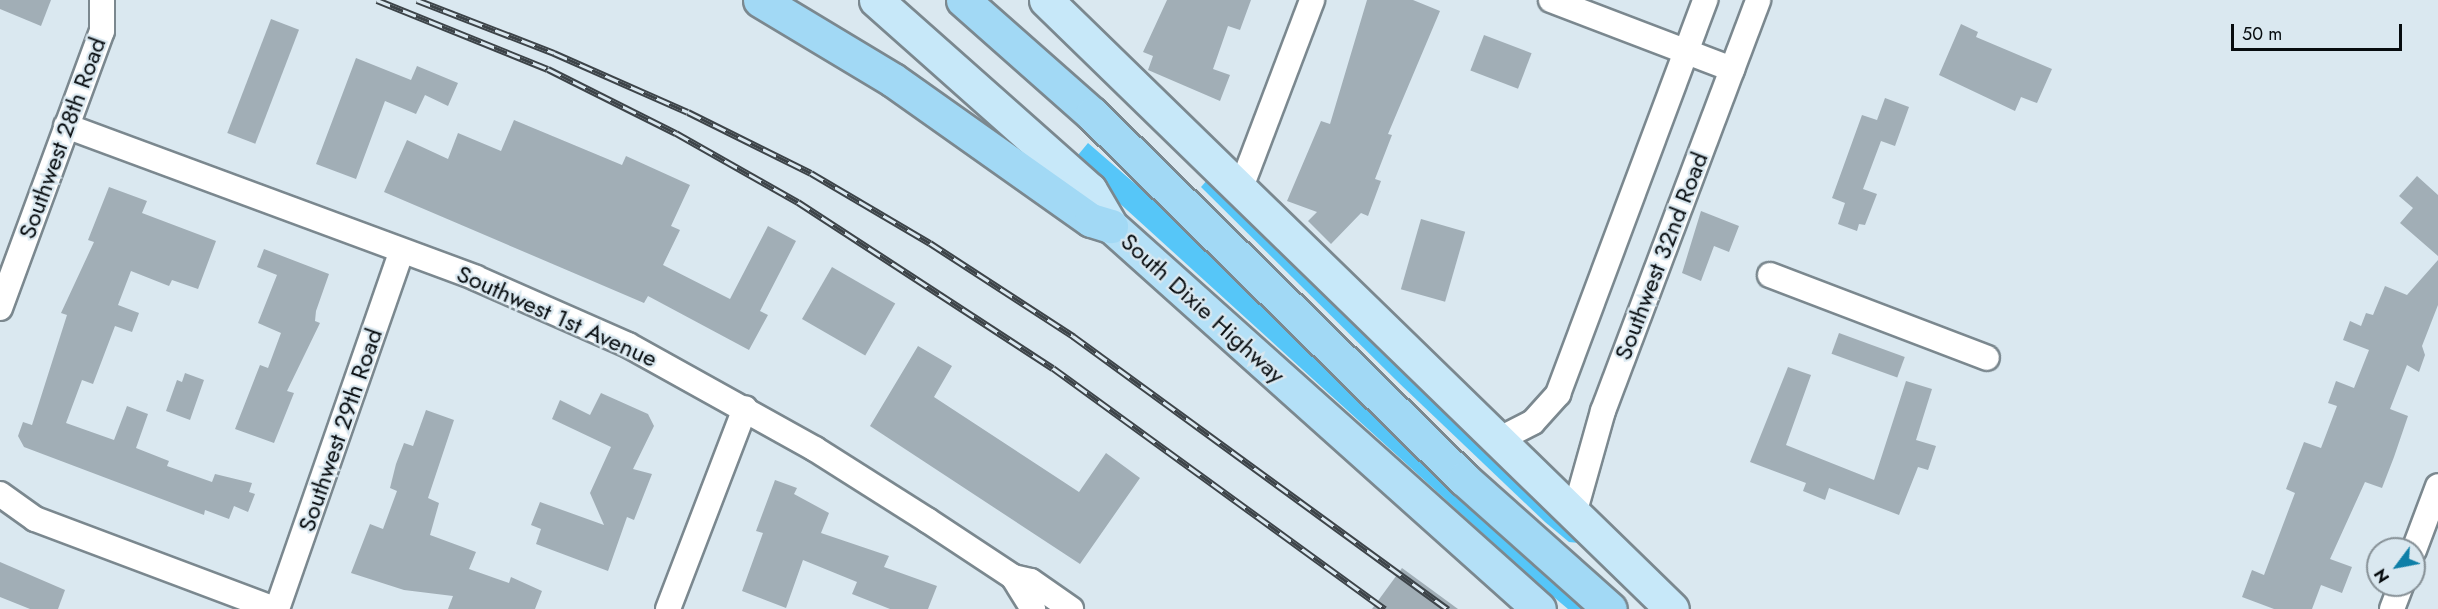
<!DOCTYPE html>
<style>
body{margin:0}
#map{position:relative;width:2438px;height:609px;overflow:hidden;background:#dae8f0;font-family:Jost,sans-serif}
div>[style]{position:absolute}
.green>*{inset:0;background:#56c6f8}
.building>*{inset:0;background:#a1aeb6;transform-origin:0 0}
.roads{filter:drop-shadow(2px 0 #7b888f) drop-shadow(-2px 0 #7b888f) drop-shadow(0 2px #7b888f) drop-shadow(0 -2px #7b888f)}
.minor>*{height:24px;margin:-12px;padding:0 12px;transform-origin:12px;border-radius:12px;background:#fff}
.primary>*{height:33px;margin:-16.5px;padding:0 16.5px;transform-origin:16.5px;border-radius:16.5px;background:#c7e8f9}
.trunk>*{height:33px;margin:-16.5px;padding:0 16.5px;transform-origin:16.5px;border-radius:16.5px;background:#b4e0f7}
.motorway>*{height:33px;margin:-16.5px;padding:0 16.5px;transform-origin:16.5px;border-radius:16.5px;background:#a2d9f5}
.rail>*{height:7px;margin-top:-3.5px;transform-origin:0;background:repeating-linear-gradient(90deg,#dae8f0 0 14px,#3d4449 0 28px);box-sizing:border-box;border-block:2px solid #3d4449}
span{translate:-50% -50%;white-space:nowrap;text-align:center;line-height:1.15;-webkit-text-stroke:4.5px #dae8f0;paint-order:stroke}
.street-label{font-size:24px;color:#070c0f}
.north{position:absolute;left:2366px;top:537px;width:60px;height:60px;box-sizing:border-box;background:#dae8f0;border:2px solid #869096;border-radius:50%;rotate:238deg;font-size:16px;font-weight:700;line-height:24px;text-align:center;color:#070c0f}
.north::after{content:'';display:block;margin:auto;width:21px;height:27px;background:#0e7fa7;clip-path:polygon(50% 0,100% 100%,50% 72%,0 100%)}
.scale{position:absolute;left:2231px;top:24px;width:171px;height:27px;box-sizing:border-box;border:3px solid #070c0f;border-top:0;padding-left:8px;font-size:18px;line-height:21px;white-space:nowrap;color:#070c0f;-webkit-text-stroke:4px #dae8f0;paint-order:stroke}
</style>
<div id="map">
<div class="green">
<i style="clip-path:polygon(1088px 143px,1169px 213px,1493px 528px,1586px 609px,1568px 609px,1543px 588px,1073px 161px)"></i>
<i style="clip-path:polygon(1208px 179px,1575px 534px,1579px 543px,1569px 542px,1545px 522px,1399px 383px,1201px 187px)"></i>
</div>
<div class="building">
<i style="clip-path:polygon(0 0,51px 0,41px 26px,0 9px)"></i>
<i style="clip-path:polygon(1167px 0,1251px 0,1240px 30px,1228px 26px,1213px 69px,1230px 75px,1220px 101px,1148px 70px,1153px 56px,1143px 52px)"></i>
<i style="clip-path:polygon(1367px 0,1413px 0,1440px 11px,1388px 134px,1392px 135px,1375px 179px,1381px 181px,1368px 216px,1361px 213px,1331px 244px,1308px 221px,1317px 212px,1287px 201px,1321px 121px,1330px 124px)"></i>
<i style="left:271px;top:19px;width:30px;height:122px;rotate:21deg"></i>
<i style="clip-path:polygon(1961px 24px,1978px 32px,1976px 37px,2052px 69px,2037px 103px,2021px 97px,2015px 111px,1939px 75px)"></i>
<i style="left:1484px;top:35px;width:51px;height:38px;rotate:21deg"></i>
<i style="clip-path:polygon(356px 58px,411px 80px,417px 66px,458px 83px,448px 106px,425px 95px,416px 114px,385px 101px,356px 179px,316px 164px)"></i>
<i style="clip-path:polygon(1885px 98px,1909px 107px,1895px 146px,1881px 141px,1863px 189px,1877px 194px,1865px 225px,1859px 224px,1857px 231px,1838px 224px,1845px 203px,1832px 198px,1862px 115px,1877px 120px)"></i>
<i style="clip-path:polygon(514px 120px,622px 165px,626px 156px,690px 185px,671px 226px,680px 230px,663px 265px,730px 299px,768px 226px,796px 241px,760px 311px,768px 315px,749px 350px,648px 296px,644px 303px,384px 192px,407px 140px,448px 159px,458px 133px,501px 151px)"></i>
<i style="clip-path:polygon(2417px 176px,2438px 195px,2438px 256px,2400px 223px,2413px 208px,2399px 196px)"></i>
<i style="clip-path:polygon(109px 187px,147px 201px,142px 213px,216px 241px,198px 289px,172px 280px,169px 286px,131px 271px,118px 305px,139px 313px,132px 332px,115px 326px,93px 384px,82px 380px,66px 423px,114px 440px,127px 406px,148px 414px,136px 448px,169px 461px,167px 466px,212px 482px,215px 474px,252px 483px,249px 492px,255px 494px,248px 512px,234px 506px,229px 519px,205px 510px,204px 515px,24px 447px,18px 436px,23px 422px,32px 425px,67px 315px,61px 313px,94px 242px,88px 240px)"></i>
<i style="clip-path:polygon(1701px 211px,1739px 226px,1729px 252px,1714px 246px,1701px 281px,1682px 273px)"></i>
<i style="left:1421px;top:219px;width:46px;height:73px;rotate:16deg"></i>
<i style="clip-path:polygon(264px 249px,329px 274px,316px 311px,315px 321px,320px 323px,287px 391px,294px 393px,274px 443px,235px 429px,260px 365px,268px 368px,281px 333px,258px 323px,277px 275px,257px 267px)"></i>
<i style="clip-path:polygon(2438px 260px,2438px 305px,2422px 346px,2425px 355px,2419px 372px,2407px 365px,2390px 409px,2408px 416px,2394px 457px,2382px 488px,2365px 482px,2330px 559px,2352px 567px,2342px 593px,2321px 585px,2312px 609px,2274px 609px,2242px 597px,2252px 570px,2264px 575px,2295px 493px,2286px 489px,2304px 442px,2321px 448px,2337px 406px,2328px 403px,2336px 381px,2354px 388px,2369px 350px,2343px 340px,2350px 321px,2361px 326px,2366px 313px,2373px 315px,2385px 286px,2407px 295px)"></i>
<i style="left:832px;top:267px;width:73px;height:60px;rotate:30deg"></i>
<i style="left:1839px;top:333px;width:70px;height:22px;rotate:20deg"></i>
<i style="clip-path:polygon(918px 346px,952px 366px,934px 397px,1079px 492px,1106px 453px,1140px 478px,1080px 564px,870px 426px)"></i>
<i style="clip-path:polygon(1788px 367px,1811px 375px,1786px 445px,1874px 480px,1906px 381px,1932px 389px,1916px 440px,1936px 446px,1928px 470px,1918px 467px,1899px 515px,1829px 488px,1825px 500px,1803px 491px,1806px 483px,1750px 462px)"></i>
<i style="clip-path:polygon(185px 373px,204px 380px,190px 420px,166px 411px,177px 380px,182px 382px)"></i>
<i style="clip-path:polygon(601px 393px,648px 414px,654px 426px,633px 469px,652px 474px,634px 520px,627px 517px,608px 571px,536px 544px,541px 529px,531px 525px,540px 502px,604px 525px,590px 493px,611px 447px,552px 419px,560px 400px,590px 415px)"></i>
<i style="clip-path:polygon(426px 410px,454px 420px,428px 498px,439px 503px,430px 535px,476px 552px,469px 569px,509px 583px,511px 577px,542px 591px,535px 609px,448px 609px,453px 596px,404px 590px,351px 573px,370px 524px,383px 529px,397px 491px,390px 488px,396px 464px,404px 443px,413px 446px)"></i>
<i style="clip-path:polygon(775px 480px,797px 488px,794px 494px,829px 513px,821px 533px,889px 556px,884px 567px,937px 586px,928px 609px,890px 609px,852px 594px,857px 582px,803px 560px,786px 608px,742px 591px,763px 533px,756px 531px)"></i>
<i style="clip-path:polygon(0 562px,65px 590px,58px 609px,30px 609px,0 597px)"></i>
<i style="clip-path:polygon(1402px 568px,1458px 609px,1372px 609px)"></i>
</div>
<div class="roads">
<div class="minor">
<i style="left:1551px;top:0;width:194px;rotate:20.9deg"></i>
<i style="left:66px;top:126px;width:437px;rotate:20.3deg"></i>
<i style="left:476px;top:278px;width:166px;rotate:23.8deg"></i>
<i style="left:628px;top:345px;width:214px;rotate:29.1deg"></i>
<i style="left:815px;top:449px;width:133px;rotate:32.4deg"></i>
<i style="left:927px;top:520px;width:103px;rotate:33.5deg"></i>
<i style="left:1013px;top:577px;width:38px;rotate:58deg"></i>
<i style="left:1240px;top:190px;width:203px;rotate:-69.2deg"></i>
<i style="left:1770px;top:275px;width:232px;rotate:20.9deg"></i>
<i style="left:0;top:308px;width:295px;rotate:-69.8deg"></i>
<i style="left:102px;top:31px;width:31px;rotate:-90deg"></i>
<i style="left:1498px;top:440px;width:39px;rotate:-27deg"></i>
<i style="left:1533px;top:422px;width:38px;rotate:-48deg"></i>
<i style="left:1558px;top:394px;width:421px;rotate:-69.5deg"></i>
<i style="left:0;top:494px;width:43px;rotate:35.5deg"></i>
<i style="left:35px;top:519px;width:255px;rotate:20.6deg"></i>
<i style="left:1574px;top:514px;width:107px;rotate:-74.3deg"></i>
<i style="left:1603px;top:411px;width:439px;rotate:-69.3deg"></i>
<i style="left:2414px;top:550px;width:68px;rotate:-69.4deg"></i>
<i style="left:1013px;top:577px;width:18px;rotate:13deg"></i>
<i style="left:1031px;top:581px;width:49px;rotate:35deg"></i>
<i style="left:277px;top:609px;width:379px;rotate:-70.8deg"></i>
<i style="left:668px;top:609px;width:215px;rotate:-69deg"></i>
<i style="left:2392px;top:609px;width:26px;rotate:-69deg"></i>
</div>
<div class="primary">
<i style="left:876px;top:0;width:286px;rotate:41.6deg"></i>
<i style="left:1090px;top:190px;width:42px;rotate:59.7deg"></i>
<i style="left:1046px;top:0;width:873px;rotate:44.21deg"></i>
</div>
<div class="trunk">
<i style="left:1111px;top:226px;width:574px;rotate:41.82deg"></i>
</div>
<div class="motorway">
<i style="left:760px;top:0;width:155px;rotate:31deg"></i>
<i style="left:893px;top:80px;width:242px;rotate:35.3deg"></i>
<i style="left:1091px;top:220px;width:21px;rotate:17deg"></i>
<i style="left:963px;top:0;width:172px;rotate:41.5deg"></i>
<i style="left:1092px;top:114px;width:521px;rotate:44.46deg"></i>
<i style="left:1464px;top:479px;width:195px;rotate:41.7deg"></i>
</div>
</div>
<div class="rail">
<i style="left:377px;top:0;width:184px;rotate:22deg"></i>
<i style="left:548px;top:69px;width:143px;rotate:26.6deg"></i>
<i style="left:676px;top:133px;width:140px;rotate:29.5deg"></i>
<i style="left:798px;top:202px;width:304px;rotate:33.1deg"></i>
<i style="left:1053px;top:368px;width:410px;rotate:36deg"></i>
<i style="left:417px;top:0;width:147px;rotate:21.1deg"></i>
<i style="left:554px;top:53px;width:146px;rotate:23.8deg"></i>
<i style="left:688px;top:112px;width:137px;rotate:26.4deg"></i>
<i style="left:811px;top:173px;width:138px;rotate:30.5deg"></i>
<i style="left:930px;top:243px;width:171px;rotate:33deg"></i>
<i style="left:1073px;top:336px;width:464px;rotate:36.1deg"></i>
</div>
<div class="street-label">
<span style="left:62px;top:138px;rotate:-70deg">Southwest 28th Road</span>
<span style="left:1661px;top:256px;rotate:-69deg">Southwest 32nd Road</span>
<span style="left:1203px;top:308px;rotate:42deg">South Dixie Highway</span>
<span style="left:557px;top:316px;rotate:24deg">Southwest 1st Avenue</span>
<span style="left:340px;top:430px;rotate:-71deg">Southwest 29th Road</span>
</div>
<div class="north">N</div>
<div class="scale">50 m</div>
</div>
